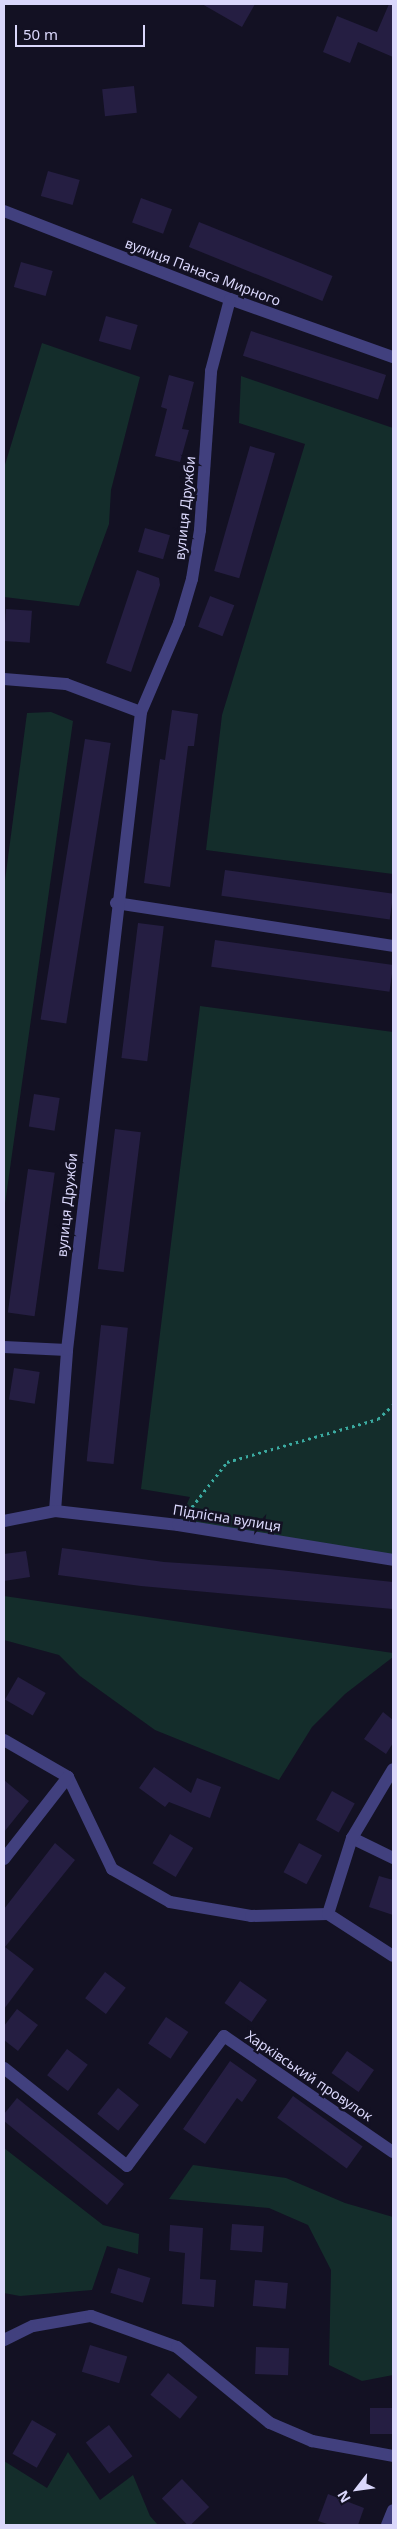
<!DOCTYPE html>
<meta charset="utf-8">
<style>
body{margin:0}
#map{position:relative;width:397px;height:2529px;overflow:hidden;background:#131123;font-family:"Noto Sans",sans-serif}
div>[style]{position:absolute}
.green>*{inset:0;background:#142d2b}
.building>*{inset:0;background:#251e42;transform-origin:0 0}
.path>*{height:3px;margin-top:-1.5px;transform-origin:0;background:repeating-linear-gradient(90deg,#3baba1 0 2.5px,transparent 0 6.5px)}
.minor>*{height:12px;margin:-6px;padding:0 6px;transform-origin:6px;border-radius:6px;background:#41407e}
span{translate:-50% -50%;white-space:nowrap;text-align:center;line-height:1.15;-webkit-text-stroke:5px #131123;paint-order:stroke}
.street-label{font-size:14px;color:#dad7fb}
.frame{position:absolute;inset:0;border:5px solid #dad7fb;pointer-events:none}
.north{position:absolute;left:332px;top:2464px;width:50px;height:50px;-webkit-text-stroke:4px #131123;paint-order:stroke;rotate:240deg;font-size:14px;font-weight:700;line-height:20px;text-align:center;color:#dad7fb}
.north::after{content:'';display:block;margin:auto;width:18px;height:22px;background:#dad7fb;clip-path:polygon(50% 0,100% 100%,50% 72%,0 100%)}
.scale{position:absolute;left:15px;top:25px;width:130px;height:22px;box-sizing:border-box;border:2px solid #dad7fb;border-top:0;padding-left:6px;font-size:15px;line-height:18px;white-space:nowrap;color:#dad7fb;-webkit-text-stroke:4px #131123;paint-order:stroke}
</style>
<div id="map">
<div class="green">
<i style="clip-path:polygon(42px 343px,140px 377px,111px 490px,109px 524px,79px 606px,4px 597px,4px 468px)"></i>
<i style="clip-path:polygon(241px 376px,393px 428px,393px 874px,206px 850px,222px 715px,305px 444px,239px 423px)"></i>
<i style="clip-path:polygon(51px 712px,73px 721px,4px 1211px,4px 888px,27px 713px)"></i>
<i style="clip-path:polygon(200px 1006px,393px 1032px,393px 1557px,178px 1525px,190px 1497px,141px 1489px)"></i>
<i style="clip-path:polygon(4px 1596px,393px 1653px,393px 1657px,345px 1694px,312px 1727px,279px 1780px,155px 1730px,80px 1676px,59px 1655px,4px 1640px)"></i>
<i style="clip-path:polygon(4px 2148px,103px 2225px,139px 2234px,138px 2254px,107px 2246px,92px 2290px,20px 2296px,4px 2293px)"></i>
<i style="clip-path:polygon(193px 2165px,286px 2178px,345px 2203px,393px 2217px,393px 2375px,362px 2381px,329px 2365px,331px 2270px,308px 2225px,269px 2208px,169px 2199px)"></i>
<i style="clip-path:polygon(68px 2452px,100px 2500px,133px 2475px,150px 2516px,158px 2525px,4px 2525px,4px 2461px,47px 2488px)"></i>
</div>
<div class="building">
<i style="clip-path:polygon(202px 4px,255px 4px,242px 27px)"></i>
<i style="clip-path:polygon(389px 4px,393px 4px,393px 57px,358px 42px,350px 63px,323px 52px,337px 16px,377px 32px)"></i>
<i style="left:134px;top:86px;width:27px;height:32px;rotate:84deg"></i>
<i style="left:48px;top:171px;width:33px;height:26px;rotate:16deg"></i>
<i style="left:141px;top:198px;width:33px;height:26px;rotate:20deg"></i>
<i style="left:199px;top:222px;width:144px;height:27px;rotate:22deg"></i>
<i style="left:21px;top:262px;width:33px;height:26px;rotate:16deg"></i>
<i style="left:106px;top:316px;width:33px;height:26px;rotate:16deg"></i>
<i style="left:251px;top:331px;width:142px;height:26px;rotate:18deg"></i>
<i style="clip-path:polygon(169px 375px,194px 382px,182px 429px,189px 430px,180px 462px,155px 456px,167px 409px,161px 407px)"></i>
<i style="left:250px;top:446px;width:26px;height:130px;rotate:16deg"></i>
<i style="left:145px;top:528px;width:26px;height:25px;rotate:16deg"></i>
<i style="clip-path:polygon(137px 570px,159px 578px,160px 585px,131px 672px,106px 663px)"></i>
<i style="left:210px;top:596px;width:26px;height:33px;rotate:21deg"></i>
<i style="left:6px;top:609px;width:26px;height:32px;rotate:4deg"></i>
<i style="clip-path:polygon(172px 710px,198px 714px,194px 746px,188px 746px,170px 887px,144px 883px,160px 759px,165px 760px)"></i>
<i style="left:85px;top:739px;width:26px;height:284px;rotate:9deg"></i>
<i style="left:225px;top:870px;width:170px;height:26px;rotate:8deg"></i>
<i style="left:138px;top:923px;width:26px;height:136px;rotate:7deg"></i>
<i style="left:215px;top:940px;width:180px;height:27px;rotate:8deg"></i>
<i style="left:34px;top:1094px;width:26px;height:33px;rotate:9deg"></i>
<i style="left:115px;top:1129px;width:26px;height:141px;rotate:7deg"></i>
<i style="left:28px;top:1169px;width:27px;height:145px;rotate:8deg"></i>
<i style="left:101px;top:1325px;width:27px;height:137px;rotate:6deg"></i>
<i style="left:14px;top:1368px;width:26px;height:32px;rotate:9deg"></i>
<i style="clip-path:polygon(62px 1548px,164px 1562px,270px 1569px,393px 1582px,393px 1609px,141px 1586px,58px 1575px)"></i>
<i style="clip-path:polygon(26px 1551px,30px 1577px,4px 1581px,4px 1554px)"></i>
<i style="left:18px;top:1677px;width:32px;height:26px;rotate:30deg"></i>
<i style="clip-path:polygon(383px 1712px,393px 1720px,393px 1743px,386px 1754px,364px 1739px)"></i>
<i style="clip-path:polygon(154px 1767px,191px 1793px,197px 1778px,221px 1787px,210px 1818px,169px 1802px,165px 1807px,139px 1788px)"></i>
<i style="clip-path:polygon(4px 1780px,29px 1801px,4px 1832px)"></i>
<i style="left:332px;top:1791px;width:26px;height:33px;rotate:29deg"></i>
<i style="left:170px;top:1834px;width:27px;height:34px;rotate:31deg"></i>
<i style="clip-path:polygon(55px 1843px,75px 1860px,5px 1947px,34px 1969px,4px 2009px,4px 1909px)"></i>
<i style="left:299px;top:1843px;width:26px;height:33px;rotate:28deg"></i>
<i style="clip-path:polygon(379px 1876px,393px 1880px,393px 1915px,369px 1907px)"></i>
<i style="left:105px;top:1972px;width:26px;height:33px;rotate:37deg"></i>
<i style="left:240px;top:1981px;width:33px;height:27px;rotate:35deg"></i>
<i style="clip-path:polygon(17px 2009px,38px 2025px,18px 2051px,4px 2040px,4px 2026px)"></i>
<i style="left:166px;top:2017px;width:27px;height:32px;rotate:34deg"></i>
<i style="left:67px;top:2049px;width:26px;height:33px;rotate:37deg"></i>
<i style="left:347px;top:2051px;width:33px;height:27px;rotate:35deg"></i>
<i style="clip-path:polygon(230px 2061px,257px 2080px,242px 2102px,237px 2098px,205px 2144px,183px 2129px)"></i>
<i style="left:118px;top:2088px;width:27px;height:33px;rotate:39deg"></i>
<i style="left:293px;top:2096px;width:86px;height:27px;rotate:36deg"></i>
<i style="clip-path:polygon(17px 2098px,124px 2184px,107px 2205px,4px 2121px,4px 2114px)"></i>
<i style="left:232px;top:2224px;width:32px;height:26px;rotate:4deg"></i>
<i style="clip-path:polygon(170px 2225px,203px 2228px,200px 2279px,216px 2280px,214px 2307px,182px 2304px,185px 2253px,169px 2251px)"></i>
<i style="left:118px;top:2268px;width:34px;height:26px;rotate:17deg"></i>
<i style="left:255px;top:2280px;width:33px;height:26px;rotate:5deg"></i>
<i style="left:90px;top:2345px;width:39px;height:28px;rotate:17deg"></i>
<i style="left:256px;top:2347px;width:33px;height:27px;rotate:2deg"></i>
<i style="left:168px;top:2373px;width:38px;height:28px;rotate:39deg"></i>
<i style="left:393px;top:2408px;width:26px;height:23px;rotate:90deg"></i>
<i style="left:32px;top:2420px;width:28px;height:39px;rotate:30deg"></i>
<i style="left:109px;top:2425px;width:39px;height:29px;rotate:53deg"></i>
<i style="left:182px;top:2479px;width:39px;height:28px;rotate:46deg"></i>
<i style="clip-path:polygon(328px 2494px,364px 2508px,358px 2525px,330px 2525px,318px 2521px)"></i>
</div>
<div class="path">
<i style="left:188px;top:1512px;width:63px;rotate:-52deg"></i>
<i style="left:227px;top:1462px;width:157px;rotate:-15.9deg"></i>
<i style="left:378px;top:1419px;width:21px;rotate:-43deg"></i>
</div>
<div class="minor">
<i style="left:4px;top:211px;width:243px;rotate:21.3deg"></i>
<i style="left:230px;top:299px;width:173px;rotate:19.6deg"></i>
<i style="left:4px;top:679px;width:62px;rotate:4.6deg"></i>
<i style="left:66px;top:684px;width:80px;rotate:20.5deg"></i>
<i style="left:116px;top:903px;width:280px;rotate:8.8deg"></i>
<i style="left:4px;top:1347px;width:63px;rotate:2.7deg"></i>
<i style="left:55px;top:1511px;width:161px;rotate:-85.7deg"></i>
<i style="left:67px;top:1350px;width:642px;rotate:-83.38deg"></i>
<i style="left:141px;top:712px;width:97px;rotate:-66.9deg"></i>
<i style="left:179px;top:623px;width:46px;rotate:-73.5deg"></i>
<i style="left:192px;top:579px;width:50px;rotate:-80.7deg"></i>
<i style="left:200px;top:530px;width:159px;rotate:-86deg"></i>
<i style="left:211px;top:371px;width:74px;rotate:-75.2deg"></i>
<i style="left:4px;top:1521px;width:52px;rotate:-11.1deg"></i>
<i style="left:55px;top:1511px;width:124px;rotate:6.5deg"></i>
<i style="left:178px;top:1525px;width:218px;rotate:9.2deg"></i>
<i style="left:4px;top:1740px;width:74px;rotate:30deg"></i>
<i style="left:68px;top:1777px;width:102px;rotate:64.4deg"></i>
<i style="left:112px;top:1869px;width:67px;rotate:29.6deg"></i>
<i style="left:170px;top:1902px;width:82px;rotate:9.8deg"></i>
<i style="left:251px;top:1916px;width:77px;rotate:-1.5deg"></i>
<i style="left:328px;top:1914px;width:77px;rotate:32.9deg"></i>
<i style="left:352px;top:1838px;width:46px;rotate:26deg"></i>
<i style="left:4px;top:1859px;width:104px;rotate:-52deg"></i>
<i style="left:328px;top:1914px;width:80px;rotate:-72.5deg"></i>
<i style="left:352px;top:1838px;width:80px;rotate:-59.3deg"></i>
<i style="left:4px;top:2068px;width:157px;rotate:38.5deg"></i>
<i style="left:127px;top:2166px;width:162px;rotate:-53.3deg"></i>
<i style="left:224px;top:2036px;width:205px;rotate:34.5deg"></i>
<i style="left:4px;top:2340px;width:32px;rotate:-26deg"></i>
<i style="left:33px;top:2326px;width:59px;rotate:-9.8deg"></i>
<i style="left:91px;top:2316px;width:91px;rotate:19.8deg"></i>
<i style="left:177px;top:2347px;width:120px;rotate:39.3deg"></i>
<i style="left:270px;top:2423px;width:46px;rotate:23.2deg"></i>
<i style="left:312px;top:2441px;width:82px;rotate:10.5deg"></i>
<i style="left:387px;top:2525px;width:16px;rotate:-68deg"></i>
</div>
<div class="street-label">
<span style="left:203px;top:272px;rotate:21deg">вулиця Панаса Мирного</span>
<span style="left:185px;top:508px;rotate:-84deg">вулиця Дружби</span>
<span style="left:67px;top:1205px;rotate:-84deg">вулиця Дружби</span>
<span style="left:227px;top:1518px;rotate:9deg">Підлісна вулиця</span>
<span style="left:309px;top:2076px;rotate:34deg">Харківський провулок</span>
</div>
<div class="frame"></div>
<div class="north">N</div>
<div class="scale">50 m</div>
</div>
